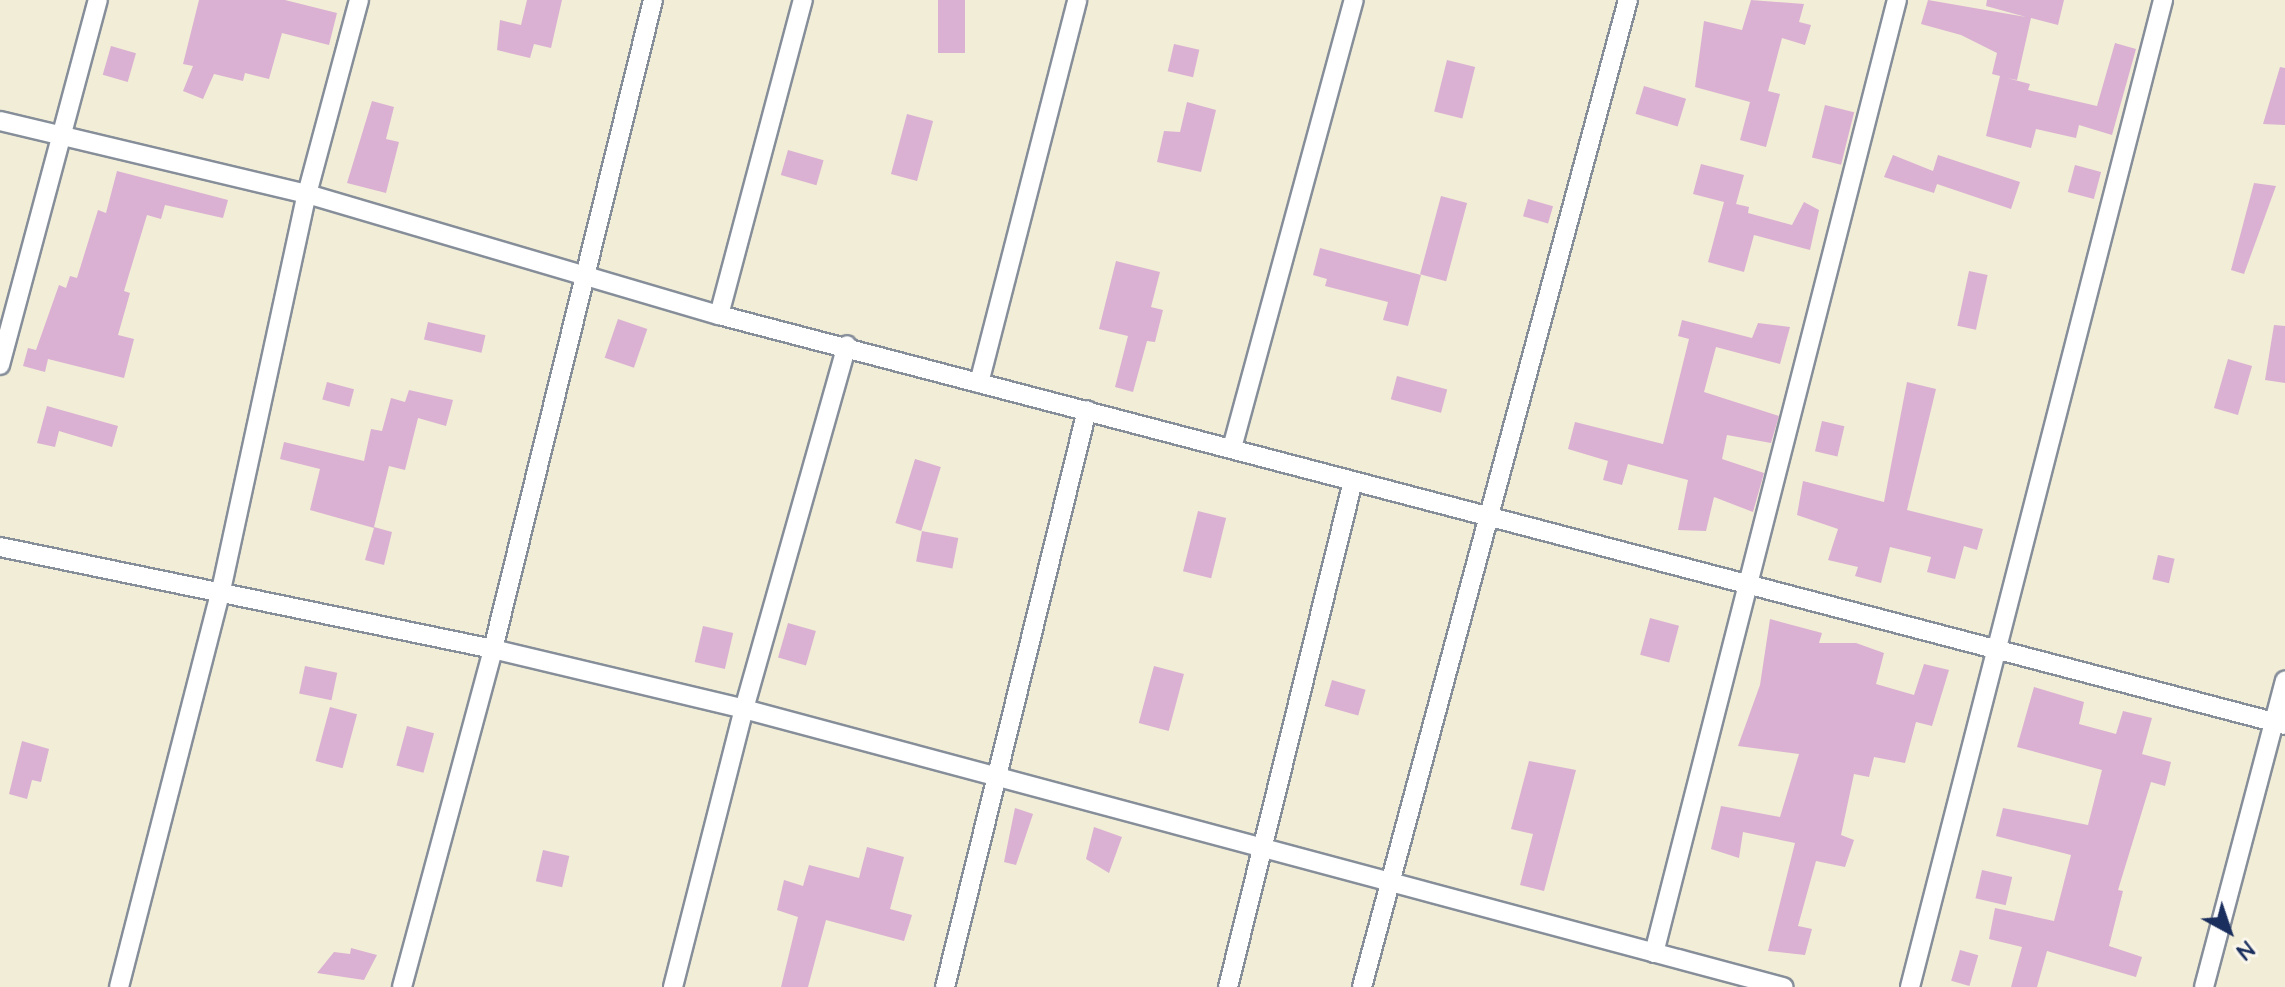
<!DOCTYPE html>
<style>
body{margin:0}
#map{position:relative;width:2285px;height:987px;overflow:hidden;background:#f2edd6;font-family:"Architects Daughter",sans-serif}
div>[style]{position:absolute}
.building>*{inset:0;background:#dab1d2;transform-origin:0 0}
.roads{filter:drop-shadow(2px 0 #868e9a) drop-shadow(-2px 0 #868e9a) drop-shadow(0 2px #868e9a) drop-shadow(0 -2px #868e9a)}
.street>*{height:18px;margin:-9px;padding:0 9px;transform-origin:9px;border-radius:9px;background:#fff}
span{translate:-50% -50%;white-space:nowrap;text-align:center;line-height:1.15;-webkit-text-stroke:7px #fbf7ec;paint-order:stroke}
.north{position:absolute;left:2189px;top:891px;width:80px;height:80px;-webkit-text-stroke:6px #fbf7ec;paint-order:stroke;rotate:140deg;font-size:22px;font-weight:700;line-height:32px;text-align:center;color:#1b2f5e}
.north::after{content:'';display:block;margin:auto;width:28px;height:36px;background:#1b2f5e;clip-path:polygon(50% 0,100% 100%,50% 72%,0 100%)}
</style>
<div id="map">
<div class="building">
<i style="clip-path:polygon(199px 0,285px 0,337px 13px,329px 45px,282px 33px,269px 79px,245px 73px,243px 81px,214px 74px,203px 99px,183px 91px,193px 66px,183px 64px)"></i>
<i style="clip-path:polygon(527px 0,562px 0,551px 48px,534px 44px,530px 58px,497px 50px,500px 20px,521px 25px)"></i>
<i style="left:938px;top:0;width:27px;height:53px"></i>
<i style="clip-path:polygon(1751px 0,1804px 4px,1799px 22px,1811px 25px,1805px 45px,1782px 38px,1768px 91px,1780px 94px,1766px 147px,1740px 140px,1750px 102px,1695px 87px,1704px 21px,1742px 30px)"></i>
<i style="clip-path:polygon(1928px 0,2026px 17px,1986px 6px,1987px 0,2064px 0,2058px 25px,2031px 18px,2017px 80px,2007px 78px,2030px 84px,2028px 90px,2097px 106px,2115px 43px,2136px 49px,2112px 135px,2079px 125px,2076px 138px,2036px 129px,2031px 148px,1986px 136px,2000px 76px,1992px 74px,1997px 53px,1961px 35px,1921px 24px)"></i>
<i style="left:1174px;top:44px;width:26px;height:28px;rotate:13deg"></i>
<i style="left:111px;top:46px;width:26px;height:30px;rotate:16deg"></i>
<i style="left:1447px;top:60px;width:29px;height:53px;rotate:14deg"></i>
<i style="clip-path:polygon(2280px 67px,2285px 68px,2285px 125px,2263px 124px)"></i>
<i style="left:1644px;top:86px;width:44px;height:29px;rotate:17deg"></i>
<i style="clip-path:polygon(372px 101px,394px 107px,386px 139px,399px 142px,386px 193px,347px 183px)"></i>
<i style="clip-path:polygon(1187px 102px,1216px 110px,1201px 172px,1157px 162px,1164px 131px,1180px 132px)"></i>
<i style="left:1825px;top:105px;width:30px;height:54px;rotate:14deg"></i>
<i style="left:907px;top:114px;width:27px;height:62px;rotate:15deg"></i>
<i style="left:788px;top:150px;width:37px;height:26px;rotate:16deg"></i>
<i style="clip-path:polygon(1893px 155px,1933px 171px,1938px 155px,2020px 182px,2011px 209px,1937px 184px,1934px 193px,1884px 177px)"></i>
<i style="clip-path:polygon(1701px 164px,1744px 175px,1736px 204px,1749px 207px,1748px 213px,1792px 225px,1804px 202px,1819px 210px,1810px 250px,1754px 235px,1744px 272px,1708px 262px,1724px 202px,1693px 194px)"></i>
<i style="left:2075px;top:165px;width:27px;height:28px;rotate:15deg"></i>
<i style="clip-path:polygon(117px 171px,228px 200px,223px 218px,165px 205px,161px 219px,147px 215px,124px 291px,130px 293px,118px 335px,134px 339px,124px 378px,48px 359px,45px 372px,23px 366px,28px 348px,36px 350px,59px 285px,66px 288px,70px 276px,77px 278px,98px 210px,106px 213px)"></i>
<i style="clip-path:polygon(2254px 183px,2276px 186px,2244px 274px,2231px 270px)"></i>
<i style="left:1441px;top:196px;width:27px;height:81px;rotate:15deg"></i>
<i style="left:1528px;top:199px;width:26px;height:18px;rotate:16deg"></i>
<i style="clip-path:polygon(1320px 248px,1421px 275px,1408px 326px,1383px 320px,1388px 302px,1325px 286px,1327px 279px,1313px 275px)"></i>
<i style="clip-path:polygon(1116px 261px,1160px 272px,1151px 307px,1163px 310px,1155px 342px,1147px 341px,1133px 392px,1115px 387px,1128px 336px,1099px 329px)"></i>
<i style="left:1969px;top:271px;width:19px;height:56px;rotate:12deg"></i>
<i style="left:618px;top:319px;width:31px;height:41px;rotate:19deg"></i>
<i style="clip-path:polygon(1682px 320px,1752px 338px,1758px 323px,1790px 327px,1780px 364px,1716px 347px,1704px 392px,1779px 416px,1771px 443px,1727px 435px,1722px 459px,1764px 473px,1753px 512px,1714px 497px,1706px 531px,1678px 530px,1688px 480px,1628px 464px,1622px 485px,1603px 480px,1608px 461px,1568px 449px,1575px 422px,1663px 444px,1689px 339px,1678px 336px)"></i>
<i style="left:428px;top:322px;width:59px;height:18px;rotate:13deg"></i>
<i style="clip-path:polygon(2274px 325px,2285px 326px,2285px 383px,2265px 380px)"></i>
<i style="left:2228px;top:359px;width:25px;height:51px;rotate:16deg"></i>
<i style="left:1397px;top:376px;width:52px;height:24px;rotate:15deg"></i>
<i style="left:327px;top:382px;width:28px;height:18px;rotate:15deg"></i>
<i style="clip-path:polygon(1907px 382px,1936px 389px,1907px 510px,1983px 529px,1977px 550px,1964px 546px,1955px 579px,1927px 572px,1931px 557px,1890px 547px,1881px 583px,1855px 576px,1858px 567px,1828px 560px,1838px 529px,1797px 515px,1803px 481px,1884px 502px)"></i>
<i style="clip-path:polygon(409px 390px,453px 400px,446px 426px,418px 418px,405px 470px,389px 466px,374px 527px,392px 532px,384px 565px,365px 560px,374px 528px,310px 510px,320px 469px,280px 459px,284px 442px,364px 461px,371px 429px,382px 431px,391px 398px,405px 402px)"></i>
<i style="clip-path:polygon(47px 406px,118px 426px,112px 447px,59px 431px,55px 447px,37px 443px)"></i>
<i style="left:1822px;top:421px;width:23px;height:31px;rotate:13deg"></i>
<i style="left:915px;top:459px;width:27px;height:67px;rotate:17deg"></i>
<i style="left:1198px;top:511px;width:29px;height:62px;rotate:14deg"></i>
<i style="left:922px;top:531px;width:37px;height:31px;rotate:11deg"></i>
<i style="left:2158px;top:555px;width:17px;height:25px;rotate:13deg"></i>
<i style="left:1650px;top:618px;width:30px;height:38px;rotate:15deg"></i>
<i style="clip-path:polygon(1770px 619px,1822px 633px,1819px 643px,1856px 643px,1884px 653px,1876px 684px,1914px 695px,1924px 664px,1949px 670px,1932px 726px,1916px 722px,1905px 763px,1874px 757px,1869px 777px,1854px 774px,1841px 835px,1854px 840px,1845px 867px,1816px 861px,1798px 926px,1812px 929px,1805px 955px,1768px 951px,1795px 843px,1743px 832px,1739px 858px,1711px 849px,1721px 806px,1780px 817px,1799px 754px,1738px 746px,1760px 685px)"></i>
<i style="left:788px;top:623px;width:29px;height:36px;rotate:16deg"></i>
<i style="left:703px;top:626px;width:31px;height:37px;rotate:13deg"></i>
<i style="left:305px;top:666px;width:33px;height:28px;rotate:12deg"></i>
<i style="left:1154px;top:666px;width:31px;height:59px;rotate:15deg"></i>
<i style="left:1332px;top:680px;width:35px;height:27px;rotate:16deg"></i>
<i style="clip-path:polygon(2034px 687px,2084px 702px,2079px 724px,2116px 734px,2123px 711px,2152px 718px,2142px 754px,2171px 762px,2165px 786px,2151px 782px,2118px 890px,2123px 891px,2109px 946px,2142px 957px,2136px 977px,2047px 951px,2037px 987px,2011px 987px,2022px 947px,1989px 939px,1995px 908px,2054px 921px,2071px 855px,1996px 836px,2003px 808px,2088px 825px,2102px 770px,2017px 747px)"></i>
<i style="left:330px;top:707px;width:28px;height:56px;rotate:15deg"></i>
<i style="left:407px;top:726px;width:28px;height:41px;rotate:15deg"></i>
<i style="clip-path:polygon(22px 741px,49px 749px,41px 782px,32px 780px,27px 799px,9px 794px)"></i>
<i style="clip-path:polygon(1529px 761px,1576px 770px,1544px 891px,1520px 885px,1533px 834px,1511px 829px)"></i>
<i style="clip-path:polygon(1015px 808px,1033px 814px,1016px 865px,1004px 862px)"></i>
<i style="clip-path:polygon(1094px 827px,1122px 837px,1109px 873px,1086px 859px)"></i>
<i style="clip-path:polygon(867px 847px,904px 857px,890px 909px,912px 915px,904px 941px,826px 920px,808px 987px,781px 987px,798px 917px,777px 910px,784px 880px,803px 886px,809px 865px,859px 878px)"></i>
<i style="left:543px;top:850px;width:27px;height:32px;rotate:13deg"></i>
<i style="left:1982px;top:870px;width:31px;height:29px;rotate:13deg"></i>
<i style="clip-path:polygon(351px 948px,377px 955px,364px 980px,317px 973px,334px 952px,350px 954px)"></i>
<i style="left:1960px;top:950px;width:19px;height:32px;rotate:16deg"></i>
</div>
<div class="roads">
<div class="street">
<i style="left:0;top:121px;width:316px;rotate:13.4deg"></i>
<i style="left:307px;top:194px;width:429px;rotate:16.4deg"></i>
<i style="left:719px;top:315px;width:1619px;rotate:14.67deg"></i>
<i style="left:719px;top:315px;width:326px;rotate:-75.1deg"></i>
<i style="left:0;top:365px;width:378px;rotate:-75deg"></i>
<i style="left:979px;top:383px;width:395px;rotate:-75.6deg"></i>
<i style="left:1232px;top:448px;width:464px;rotate:-74.8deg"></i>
<i style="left:0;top:547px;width:503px;rotate:11.69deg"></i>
<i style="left:493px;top:649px;width:258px;rotate:13.4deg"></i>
<i style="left:744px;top:709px;width:1076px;rotate:14.98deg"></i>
<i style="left:1654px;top:953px;width:983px;rotate:-75.7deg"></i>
<i style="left:119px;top:987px;width:405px;rotate:-75.6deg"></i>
<i style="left:220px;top:595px;width:410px;rotate:-77.8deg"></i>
<i style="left:307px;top:194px;width:201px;rotate:-75deg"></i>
<i style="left:402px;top:987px;width:350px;rotate:-74.9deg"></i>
<i style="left:493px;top:649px;width:668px;rotate:-76.15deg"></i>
<i style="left:673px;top:987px;width:287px;rotate:-75.7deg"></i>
<i style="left:744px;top:709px;width:378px;rotate:-74.2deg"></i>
<i style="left:945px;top:987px;width:594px;rotate:-76.17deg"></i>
<i style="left:1228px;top:987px;width:521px;rotate:-76.12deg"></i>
<i style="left:1362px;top:987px;width:1022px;rotate:-74.92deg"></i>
<i style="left:1910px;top:987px;width:1019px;rotate:-75.62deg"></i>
<i style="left:2204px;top:987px;width:317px;rotate:-75.2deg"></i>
</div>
</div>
<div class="north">N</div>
</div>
